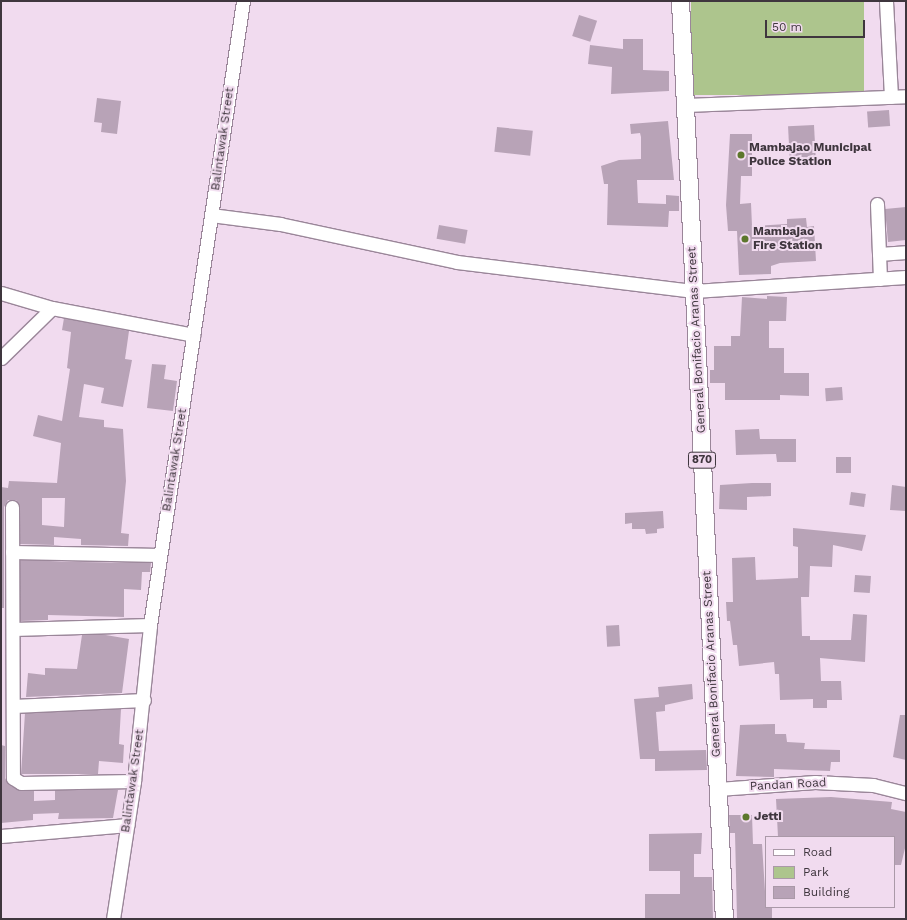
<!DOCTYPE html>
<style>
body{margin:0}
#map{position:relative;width:907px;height:920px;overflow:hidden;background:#f1dbef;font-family:"Work Sans",sans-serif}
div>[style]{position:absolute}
.green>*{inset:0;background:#adc58d;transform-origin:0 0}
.building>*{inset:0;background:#b8a3b7;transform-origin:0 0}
.roads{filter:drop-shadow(1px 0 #9a8699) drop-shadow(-1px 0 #9a8699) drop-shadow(0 1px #9a8699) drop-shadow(0 -1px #9a8699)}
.minor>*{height:13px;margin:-6.5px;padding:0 6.5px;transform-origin:6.5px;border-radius:6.5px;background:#fff}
.major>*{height:17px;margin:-8.5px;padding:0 8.5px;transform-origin:8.5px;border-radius:8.5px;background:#fff}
.dots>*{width:11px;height:11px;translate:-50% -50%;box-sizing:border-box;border:2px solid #f1dbef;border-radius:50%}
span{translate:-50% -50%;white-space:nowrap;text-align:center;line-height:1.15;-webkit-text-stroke:4px #f1dbef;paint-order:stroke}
.shield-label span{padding:1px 3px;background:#f1dbef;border:1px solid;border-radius:3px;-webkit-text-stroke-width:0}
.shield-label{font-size:11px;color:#3f363e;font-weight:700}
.street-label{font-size:12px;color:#3f363e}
.poi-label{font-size:12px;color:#3f363e;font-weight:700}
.left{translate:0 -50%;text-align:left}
.frame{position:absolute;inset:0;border:2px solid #3f363e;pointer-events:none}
.legend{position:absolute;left:765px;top:836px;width:130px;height:72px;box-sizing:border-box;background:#f1dbef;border:1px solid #aa99a8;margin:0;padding:5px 7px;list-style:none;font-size:12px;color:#3f363e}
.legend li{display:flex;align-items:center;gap:8px;height:20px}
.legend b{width:20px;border:1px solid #aa99a8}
.scale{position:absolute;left:765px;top:20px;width:100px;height:18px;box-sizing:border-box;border:2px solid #3f363e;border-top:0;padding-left:5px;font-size:12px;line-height:14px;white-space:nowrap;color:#3f363e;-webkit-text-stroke:3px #f1dbef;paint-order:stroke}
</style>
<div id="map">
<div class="green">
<i style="left:691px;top:1px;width:173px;height:94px"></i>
</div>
<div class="building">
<i style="left:579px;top:15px;width:19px;height:22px;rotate:18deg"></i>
<i style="clip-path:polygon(623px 39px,643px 39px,643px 70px,669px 71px,669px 91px,611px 94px,612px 67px,588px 64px,590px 45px,623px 49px)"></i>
<i style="clip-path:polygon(97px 98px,121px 101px,117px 134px,101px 132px,102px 123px,94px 122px)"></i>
<i style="left:889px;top:110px;width:16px;height:22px;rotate:86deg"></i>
<i style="clip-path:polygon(668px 121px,674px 180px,637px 180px,638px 203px,666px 204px,666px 195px,679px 196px,679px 211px,669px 211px,668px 227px,607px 225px,608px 184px,604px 184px,601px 166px,619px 160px,641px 159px,641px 137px,640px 133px,631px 134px,630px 124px)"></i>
<i style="left:814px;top:125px;width:37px;height:26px;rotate:87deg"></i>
<i style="left:497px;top:127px;width:36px;height:25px;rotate:6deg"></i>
<i style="clip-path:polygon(730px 134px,752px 134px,752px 176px,741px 176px,740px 204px,751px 203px,752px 226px,787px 224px,787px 219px,806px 218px,807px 227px,814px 226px,816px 261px,780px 263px,771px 266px,771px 274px,739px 275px,737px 231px,728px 231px,726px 205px)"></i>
<i style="clip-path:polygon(906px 207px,906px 240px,888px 242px,885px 209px)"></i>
<i style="left:439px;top:225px;width:29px;height:14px;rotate:10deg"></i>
<i style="clip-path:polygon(767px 296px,787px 297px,786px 321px,769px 321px,769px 348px,784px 348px,784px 373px,809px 373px,809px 396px,780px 395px,780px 400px,725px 400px,725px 383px,710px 383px,710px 370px,714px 370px,714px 346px,731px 346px,731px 336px,740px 336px,742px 297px,767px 299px)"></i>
<i style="clip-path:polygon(evenodd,64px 318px,129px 331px,125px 359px,132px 360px,123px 407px,101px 403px,104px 388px,84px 384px,79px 417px,104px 420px,104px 427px,123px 429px,126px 481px,121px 533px,129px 534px,128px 546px,81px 545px,81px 539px,54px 537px,54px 545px,20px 544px,20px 507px,16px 500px,8px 500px,4px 507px,4px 608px,1px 608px,1px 487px,8px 488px,9px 481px,57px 483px,61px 443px,33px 436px,38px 415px,62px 421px,70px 369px,67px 368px,71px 332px,62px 330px,64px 318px,42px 498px,65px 498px,64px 527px,42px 525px,42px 498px)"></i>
<i style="clip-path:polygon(152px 364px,166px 365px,164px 379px,177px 381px,173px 411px,147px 408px)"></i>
<i style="left:842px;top:387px;width:13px;height:17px;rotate:86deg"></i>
<i style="clip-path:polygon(759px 429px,760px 439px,796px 439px,796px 462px,777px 462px,776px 454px,736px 455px,735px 430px)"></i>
<i style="left:836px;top:457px;width:15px;height:16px"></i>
<i style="clip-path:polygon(752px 483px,771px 483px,771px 496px,747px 497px,747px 510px,719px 509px,720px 485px)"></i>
<i style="clip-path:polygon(892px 485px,906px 487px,906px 511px,890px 510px)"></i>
<i style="left:851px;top:492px;width:15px;height:13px;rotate:8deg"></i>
<i style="clip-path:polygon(663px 511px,664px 528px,657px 529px,657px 533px,646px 534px,645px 529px,632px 529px,632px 523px,625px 524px,625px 513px)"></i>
<i style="clip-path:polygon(793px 528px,866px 535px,862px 551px,833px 545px,832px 567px,810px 566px,809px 597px,801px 597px,802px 636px,810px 636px,810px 640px,851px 640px,853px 614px,867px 615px,865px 662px,820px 658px,821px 681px,841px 681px,842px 700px,827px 700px,827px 708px,813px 708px,813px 699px,780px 700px,779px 674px,775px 674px,774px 662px,739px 666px,737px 645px,733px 645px,730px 621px,727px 621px,726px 602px,733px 602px,732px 558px,755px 557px,756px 580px,798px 578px,798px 547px,793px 546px)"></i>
<i style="clip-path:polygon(20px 560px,79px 562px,151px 563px,150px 572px,142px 572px,141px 590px,124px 589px,124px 617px,48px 615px,48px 620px,20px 621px)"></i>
<i style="left:855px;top:575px;width:16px;height:17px;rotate:4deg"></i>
<i style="left:619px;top:625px;width:21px;height:13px;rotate:87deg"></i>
<i style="clip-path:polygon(100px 634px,129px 639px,122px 693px,26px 697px,28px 673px,45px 675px,45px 668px,77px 669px,82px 635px)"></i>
<i style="clip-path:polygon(692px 684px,693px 699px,665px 705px,665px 711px,656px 712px,659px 751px,706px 750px,707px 770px,655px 771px,655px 759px,640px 759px,634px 699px,659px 697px,658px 687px)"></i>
<i style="clip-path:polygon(121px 709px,119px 744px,124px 745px,123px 763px,99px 761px,98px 774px,21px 774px,25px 713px)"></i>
<i style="clip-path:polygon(900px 715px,906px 715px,906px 760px,893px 757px)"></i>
<i style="clip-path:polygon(775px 724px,775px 734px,786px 734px,787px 742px,805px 743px,804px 749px,840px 750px,840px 762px,831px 762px,830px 771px,774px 769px,774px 777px,736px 776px,740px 725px)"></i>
<i style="clip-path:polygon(1px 745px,5px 746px,5px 778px,9px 785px,21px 791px,34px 791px,34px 801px,55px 800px,55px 790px,118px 790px,113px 818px,58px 819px,59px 813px,33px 814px,33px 820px,1px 823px)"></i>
<i style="clip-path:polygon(831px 797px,892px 802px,891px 809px,906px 812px,906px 844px,901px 865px,894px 865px,894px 837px,778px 837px,776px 799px)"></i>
<i style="clip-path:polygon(729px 815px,752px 815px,753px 844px,762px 844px,766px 907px,772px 907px,772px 919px,737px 919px,735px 833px,730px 833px)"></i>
<i style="clip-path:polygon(702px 833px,701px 854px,694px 854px,694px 877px,712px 877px,713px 919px,645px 919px,645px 894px,680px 894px,680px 871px,649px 871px,649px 834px)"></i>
</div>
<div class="roads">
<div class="minor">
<i style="left:886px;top:1px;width:96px;rotate:87deg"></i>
<i style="left:686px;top:105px;width:220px;rotate:-2.3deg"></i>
<i style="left:877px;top:204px;width:75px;rotate:87.7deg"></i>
<i style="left:211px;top:215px;width:70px;rotate:7.4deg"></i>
<i style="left:280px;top:224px;width:181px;rotate:12.1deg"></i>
<i style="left:457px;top:262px;width:239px;rotate:7deg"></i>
<i style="left:694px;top:291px;width:212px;rotate:-3.8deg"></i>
<i style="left:879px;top:254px;width:27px;rotate:-4deg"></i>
<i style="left:1px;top:293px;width:53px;rotate:16.4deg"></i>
<i style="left:52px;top:308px;width:144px;rotate:10.8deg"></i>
<i style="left:1px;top:358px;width:71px;rotate:-44.4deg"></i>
<i style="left:12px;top:507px;width:271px;rotate:89.8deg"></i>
<i style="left:13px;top:778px;width:9px;rotate:32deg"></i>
<i style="left:21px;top:783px;width:113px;rotate:-1deg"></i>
<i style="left:12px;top:552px;width:148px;rotate:1.2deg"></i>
<i style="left:13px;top:629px;width:137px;rotate:-1.7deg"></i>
<i style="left:13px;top:706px;width:131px;rotate:-2.6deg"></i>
<i style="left:718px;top:789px;width:97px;rotate:-4.1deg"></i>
<i style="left:815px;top:782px;width:58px;rotate:3deg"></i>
<i style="left:873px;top:785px;width:34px;rotate:14deg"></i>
<i style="left:1px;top:836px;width:127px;rotate:-5deg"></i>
<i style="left:113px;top:919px;width:140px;rotate:-81.3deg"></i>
<i style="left:134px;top:781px;width:157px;rotate:-84.1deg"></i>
<i style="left:150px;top:625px;width:631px;rotate:-81.52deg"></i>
</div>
<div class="major">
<i style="left:680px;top:1px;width:919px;rotate:87.26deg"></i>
</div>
</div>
<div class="dots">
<i style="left:741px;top:155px;background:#5c772c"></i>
<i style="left:745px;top:239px;background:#5c772c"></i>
<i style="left:746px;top:817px;background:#5c772c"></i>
</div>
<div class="shield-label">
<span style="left:702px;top:460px">870</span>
</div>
<div class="street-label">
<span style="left:223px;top:139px;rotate:-82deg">Balintawak Street</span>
<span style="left:697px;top:340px;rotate:-93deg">General Bonifacio Aranas Street</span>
<span style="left:175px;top:460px;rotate:-81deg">Balintawak Street</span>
<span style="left:712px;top:664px;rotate:-93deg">General Bonifacio Aranas Street</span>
<span style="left:133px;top:781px;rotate:-82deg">Balintawak Street</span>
<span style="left:788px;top:785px;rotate:-3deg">Pandan Road</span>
</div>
<div class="poi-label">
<span class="left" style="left:749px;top:155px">Mambajao Municipal<br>Police Station</span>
<span class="left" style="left:753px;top:239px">Mambajao<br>Fire Station</span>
<span class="left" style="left:754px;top:817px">Jetti</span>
</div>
<div class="frame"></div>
<ul class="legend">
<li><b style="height:5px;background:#fff"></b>Road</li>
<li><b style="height:11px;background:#adc58d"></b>Park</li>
<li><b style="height:11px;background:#b8a3b7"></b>Building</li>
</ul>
<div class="scale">50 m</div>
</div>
